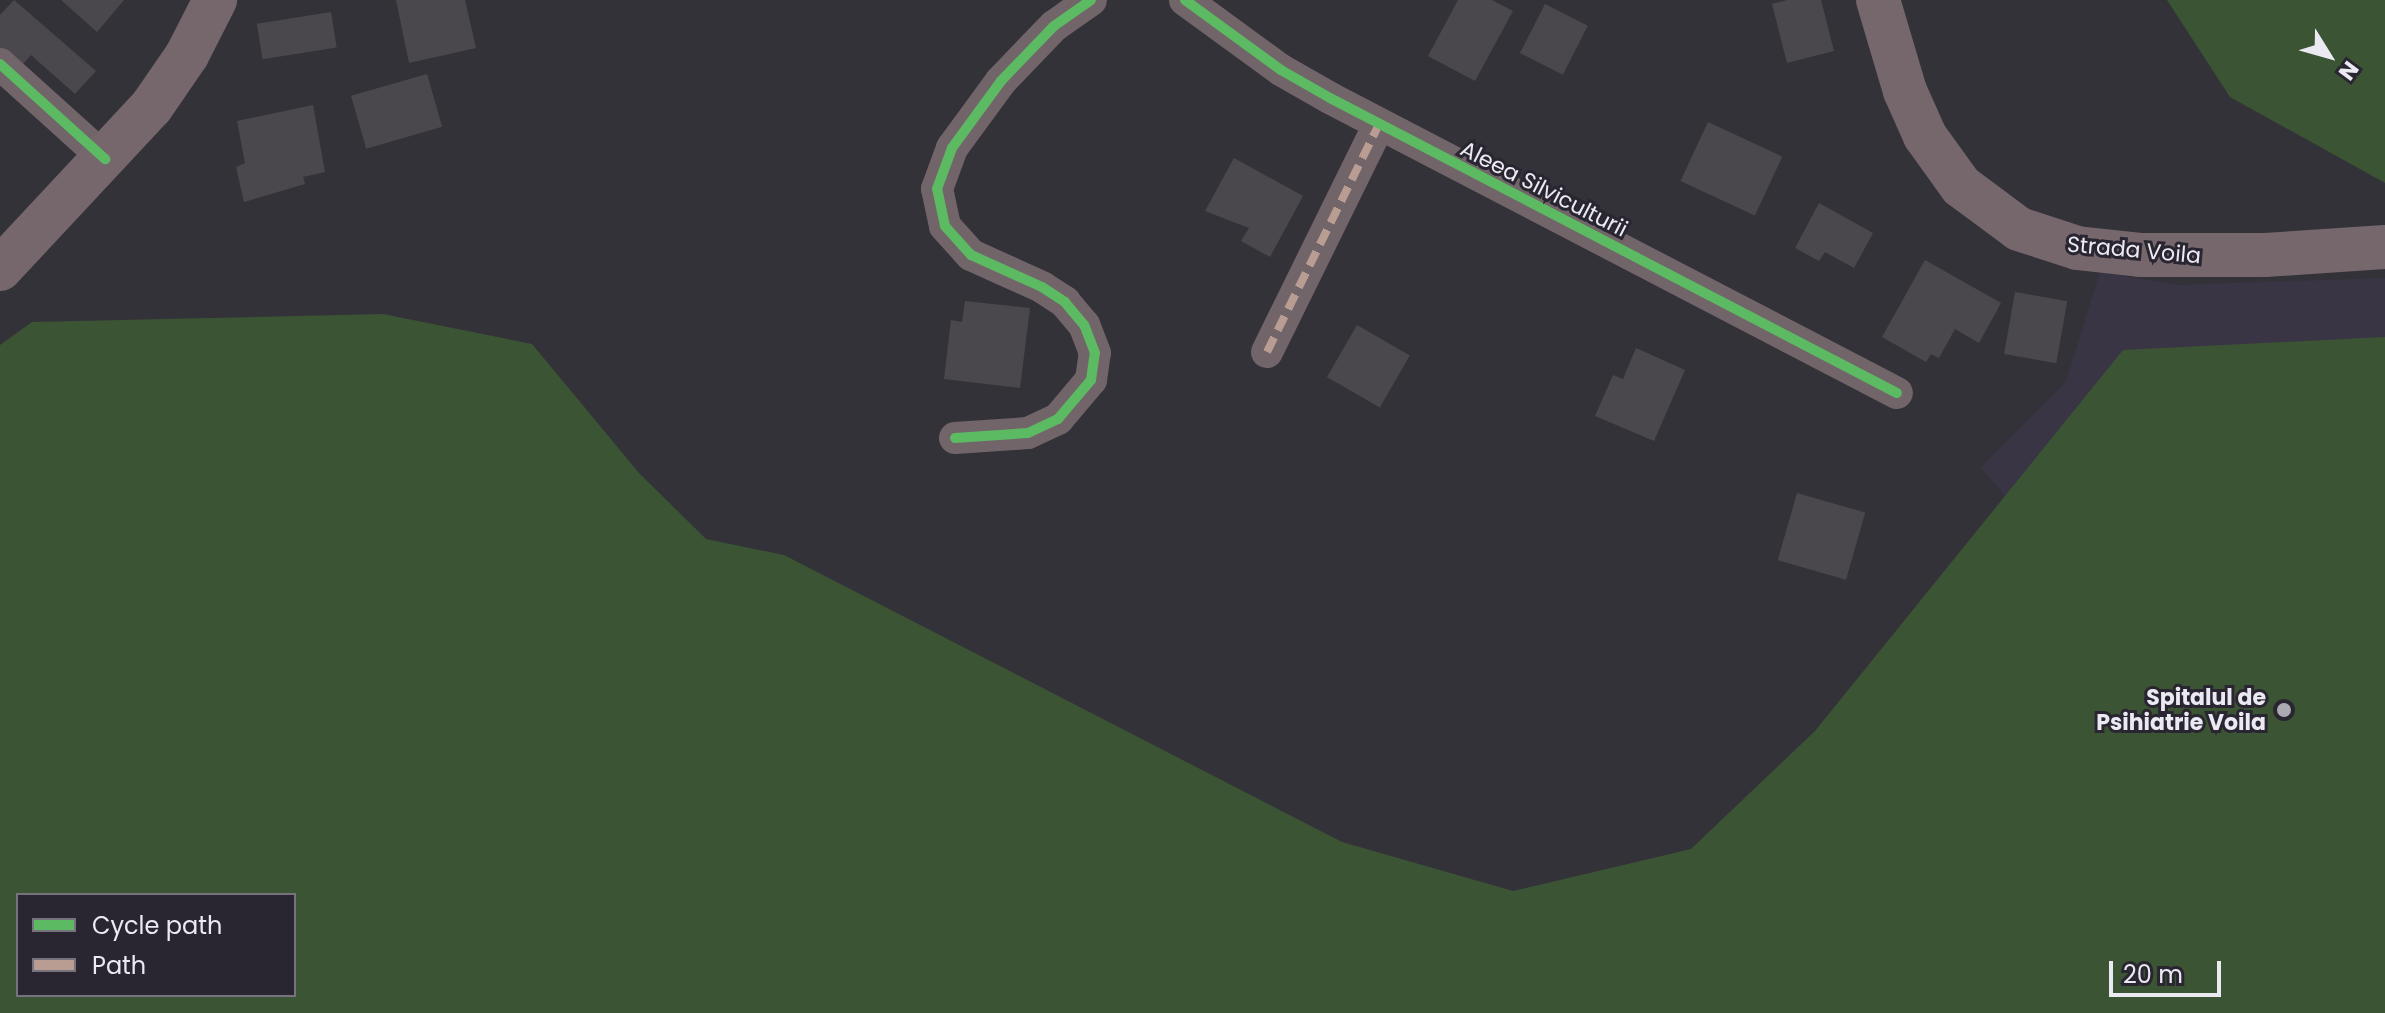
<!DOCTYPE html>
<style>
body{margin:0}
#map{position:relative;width:2385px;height:1013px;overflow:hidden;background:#343239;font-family:Poppins,sans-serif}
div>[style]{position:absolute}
.built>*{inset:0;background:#393545}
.green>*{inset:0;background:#3b5434}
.building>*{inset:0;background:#4b484d;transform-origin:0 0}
.minor>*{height:32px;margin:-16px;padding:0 16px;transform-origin:16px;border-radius:16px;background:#726569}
.secondary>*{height:44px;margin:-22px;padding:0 22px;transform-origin:22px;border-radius:22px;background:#75676c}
.quiet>*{height:8px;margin-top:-4px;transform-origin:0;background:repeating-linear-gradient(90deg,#b99d93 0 16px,transparent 0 24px)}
.cycleway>*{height:10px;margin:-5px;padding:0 5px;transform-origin:5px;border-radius:5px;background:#5cba63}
.dots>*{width:22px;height:22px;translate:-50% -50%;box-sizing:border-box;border:4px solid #292531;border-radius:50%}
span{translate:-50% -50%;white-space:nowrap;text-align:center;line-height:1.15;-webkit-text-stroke:6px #292531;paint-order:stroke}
.street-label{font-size:22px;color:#ebe9f1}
.poi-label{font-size:22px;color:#ebe9f1;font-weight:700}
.right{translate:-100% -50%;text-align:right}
.legend{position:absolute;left:16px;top:893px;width:280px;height:104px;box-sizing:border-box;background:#292531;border:2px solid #77737e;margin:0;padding:10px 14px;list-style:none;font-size:24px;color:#ebe9f1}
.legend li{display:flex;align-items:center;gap:16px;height:40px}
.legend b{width:40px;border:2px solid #77737e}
.north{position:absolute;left:2289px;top:16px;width:80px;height:80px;-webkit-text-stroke:6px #292531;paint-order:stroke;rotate:127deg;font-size:22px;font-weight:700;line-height:32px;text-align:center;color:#ebe9f1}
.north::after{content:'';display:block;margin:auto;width:28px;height:36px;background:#ebe9f1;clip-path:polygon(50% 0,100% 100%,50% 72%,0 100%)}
.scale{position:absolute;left:2109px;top:961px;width:112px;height:36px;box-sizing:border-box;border:4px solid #ebe9f1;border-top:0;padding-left:10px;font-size:24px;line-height:28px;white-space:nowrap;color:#ebe9f1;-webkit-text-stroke:6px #292531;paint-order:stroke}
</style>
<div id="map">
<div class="built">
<i style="clip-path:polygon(2100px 272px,2177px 285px,2385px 278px,2385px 952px,1981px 467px,2066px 382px)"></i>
</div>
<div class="green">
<i style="clip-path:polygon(2167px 0,2385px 0,2385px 183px,2230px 97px)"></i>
<i style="clip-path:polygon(evenodd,383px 314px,532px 344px,639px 473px,706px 539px,784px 555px,1342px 842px,1513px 891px,1691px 849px,1815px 731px,2123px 350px,2385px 337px,2385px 1013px,0 1013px,0 345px,32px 322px,383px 314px,294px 895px,294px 995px,18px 995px,18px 895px,294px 895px)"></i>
</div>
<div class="building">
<i style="clip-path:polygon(14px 0,96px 71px,75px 94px,31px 55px,20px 67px,0 48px,0 15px)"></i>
<i style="clip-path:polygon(61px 0,124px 0,97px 32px)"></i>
<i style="clip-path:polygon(396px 0,465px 0,476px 48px,409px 63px)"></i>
<i style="clip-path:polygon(1458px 0,1492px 0,1513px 11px,1475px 81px,1428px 56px)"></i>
<i style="clip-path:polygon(1787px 0,1821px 0,1834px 51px,1787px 63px,1772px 4px)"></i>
<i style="left:1545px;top:4px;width:48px;height:55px;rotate:27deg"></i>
<i style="left:331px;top:12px;width:36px;height:75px;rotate:81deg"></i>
<i style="left:427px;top:74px;width:55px;height:79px;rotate:74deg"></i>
<i style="clip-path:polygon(313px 105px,325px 172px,303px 177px,305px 184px,244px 202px,236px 167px,245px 163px,237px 121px)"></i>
<i style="left:1708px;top:122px;width:82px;height:65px;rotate:25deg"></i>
<i style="clip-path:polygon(1234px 158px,1303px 196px,1270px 257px,1241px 241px,1249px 228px,1205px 211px)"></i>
<i style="clip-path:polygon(1819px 203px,1873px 233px,1854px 268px,1825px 252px,1819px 261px,1795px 248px)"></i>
<i style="clip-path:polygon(1925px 260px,2001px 303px,1979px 343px,1955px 329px,1939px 358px,1931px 354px,1926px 362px,1882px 337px)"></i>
<i style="left:2015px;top:292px;width:53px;height:63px;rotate:10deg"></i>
<i style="clip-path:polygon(965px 301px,1030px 308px,1020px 388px,944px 379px,951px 320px,962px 322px)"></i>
<i style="left:1357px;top:325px;width:61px;height:60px;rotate:30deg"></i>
<i style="clip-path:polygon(1636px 348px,1685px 370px,1654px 441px,1595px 416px,1613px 375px,1623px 379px)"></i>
<i style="left:1797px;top:493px;width:71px;height:70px;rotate:16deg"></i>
</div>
<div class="minor">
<i style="left:1185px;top:0;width:119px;rotate:36.1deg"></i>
<i style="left:1281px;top:70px;width:56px;rotate:29.7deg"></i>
<i style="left:1330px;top:98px;width:639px;rotate:27.49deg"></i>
<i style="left:0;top:64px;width:142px;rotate:42.1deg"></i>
<i style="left:1267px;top:352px;width:254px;rotate:-63.8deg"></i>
<i style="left:955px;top:438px;width:73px;rotate:-3.9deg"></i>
<i style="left:1028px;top:433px;width:33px;rotate:-25deg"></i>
<i style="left:1058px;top:419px;width:51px;rotate:-49.8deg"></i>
<i style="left:1091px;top:380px;width:27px;rotate:-82deg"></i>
<i style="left:1095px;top:353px;width:30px;rotate:-111deg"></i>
<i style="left:1084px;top:325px;width:30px;rotate:-130deg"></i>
<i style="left:1065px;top:302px;width:27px;rotate:-147deg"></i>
<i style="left:1042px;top:287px;width:78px;rotate:-155.7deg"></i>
<i style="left:971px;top:255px;width:39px;rotate:-132deg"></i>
<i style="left:945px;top:226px;width:38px;rotate:-102deg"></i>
<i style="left:937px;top:189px;width:44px;rotate:-69.9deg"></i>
<i style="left:952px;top:148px;width:83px;rotate:-53.8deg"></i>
<i style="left:1001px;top:81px;width:76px;rotate:-46.1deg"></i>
<i style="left:1054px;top:26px;width:45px;rotate:-35.1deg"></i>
</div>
<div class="secondary">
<i style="left:1878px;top:0;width:95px;rotate:73.5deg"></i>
<i style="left:1905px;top:91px;width:49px;rotate:66deg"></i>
<i style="left:1925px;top:136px;width:62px;rotate:54.2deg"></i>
<i style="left:1961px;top:186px;width:72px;rotate:36.6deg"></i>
<i style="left:2019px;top:229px;width:61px;rotate:18.1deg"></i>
<i style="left:2077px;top:248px;width:63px;rotate:6.3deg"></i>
<i style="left:2140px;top:255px;width:125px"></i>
<i style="left:2265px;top:255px;width:120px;rotate:-3.8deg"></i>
<i style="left:0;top:269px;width:223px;rotate:-47deg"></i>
<i style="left:152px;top:106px;width:62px;rotate:-55.5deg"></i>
<i style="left:187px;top:55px;width:62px;rotate:-63deg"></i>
</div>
<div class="quiet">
<i style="left:1267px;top:352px;width:254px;rotate:-63.8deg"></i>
</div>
<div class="cycleway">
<i style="left:1185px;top:0;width:119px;rotate:36.1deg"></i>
<i style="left:1281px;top:70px;width:56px;rotate:29.7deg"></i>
<i style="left:1330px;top:98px;width:639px;rotate:27.49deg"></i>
<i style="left:0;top:64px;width:142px;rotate:42.1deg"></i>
<i style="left:955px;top:438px;width:73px;rotate:-3.9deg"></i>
<i style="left:1028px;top:433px;width:33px;rotate:-25deg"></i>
<i style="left:1058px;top:419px;width:51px;rotate:-49.8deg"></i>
<i style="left:1091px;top:380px;width:27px;rotate:-82deg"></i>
<i style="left:1095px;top:353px;width:30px;rotate:-111deg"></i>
<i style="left:1084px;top:325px;width:30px;rotate:-130deg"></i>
<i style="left:1065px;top:302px;width:27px;rotate:-147deg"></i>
<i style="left:1042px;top:287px;width:78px;rotate:-155.7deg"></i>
<i style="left:971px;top:255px;width:39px;rotate:-132deg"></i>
<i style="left:945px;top:226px;width:38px;rotate:-102deg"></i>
<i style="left:937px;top:189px;width:44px;rotate:-69.9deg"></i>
<i style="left:952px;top:148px;width:83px;rotate:-53.8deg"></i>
<i style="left:1001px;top:81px;width:76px;rotate:-46.1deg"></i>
<i style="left:1054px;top:26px;width:45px;rotate:-35.1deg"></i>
</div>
<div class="dots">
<i style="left:2284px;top:710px;background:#aba9b1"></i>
</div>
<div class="street-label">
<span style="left:1544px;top:189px;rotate:27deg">Aleea Silviculturii</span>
<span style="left:2134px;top:250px;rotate:5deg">Strada Voila</span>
</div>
<div class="poi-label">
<span class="right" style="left:2266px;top:710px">Spitalul de<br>Psihiatrie Voila</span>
</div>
<ul class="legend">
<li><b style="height:10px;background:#5cba63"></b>Cycle path</li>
<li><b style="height:10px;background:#b99d93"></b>Path</li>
</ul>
<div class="north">N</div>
<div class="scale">20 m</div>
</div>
